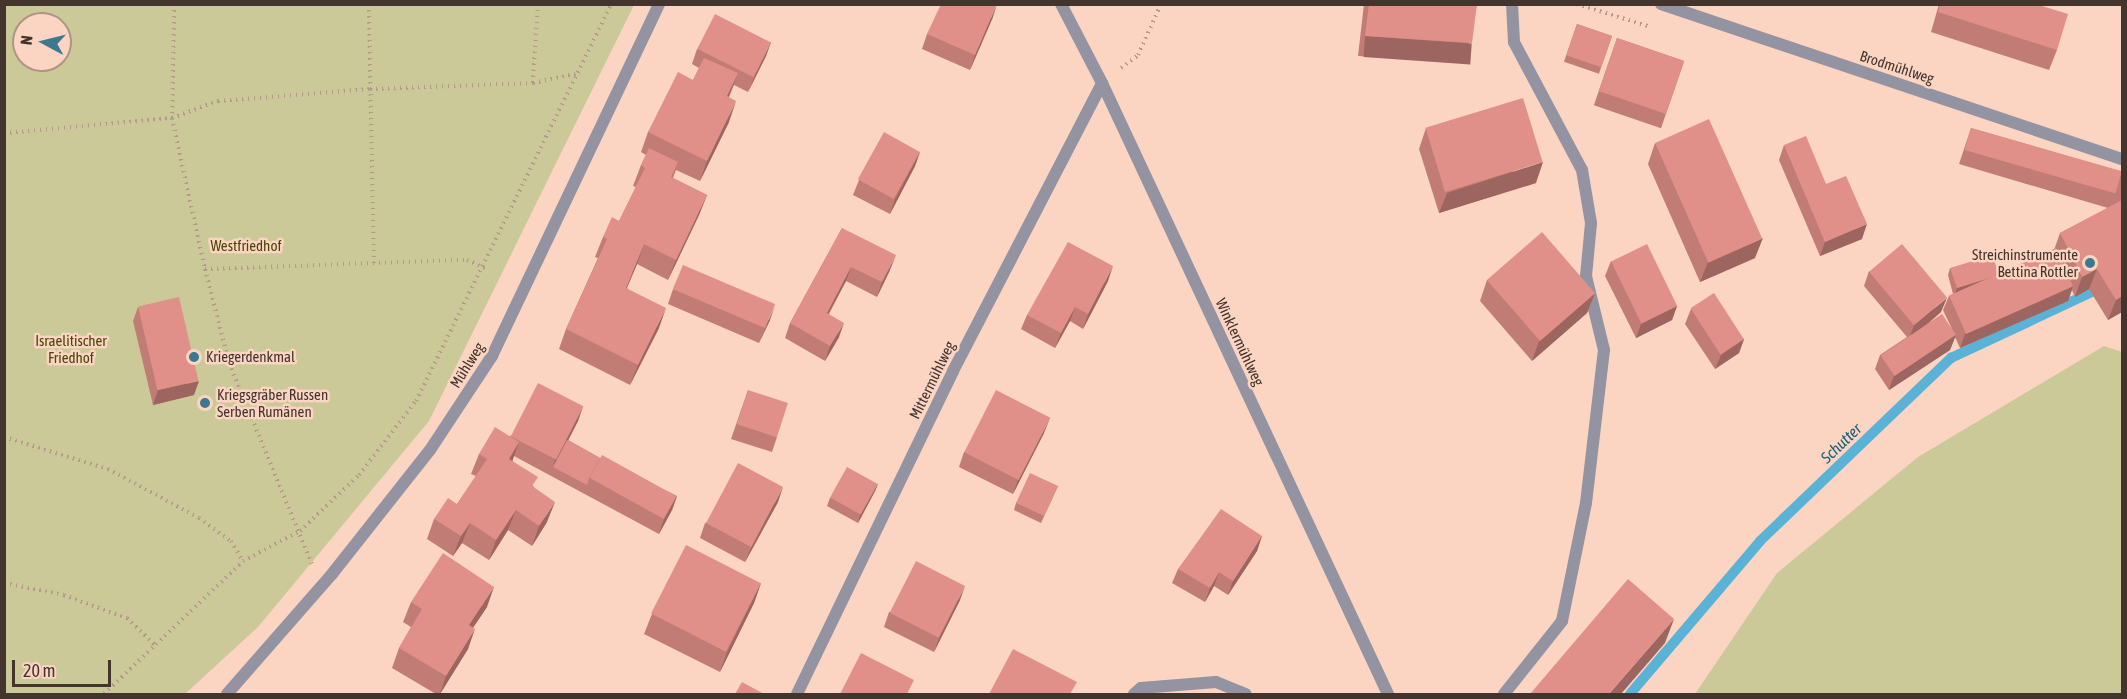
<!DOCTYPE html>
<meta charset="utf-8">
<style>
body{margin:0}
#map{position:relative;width:2127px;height:699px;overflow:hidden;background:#fbd4c2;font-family:"Asap Condensed",sans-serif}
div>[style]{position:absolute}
.green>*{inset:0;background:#cbc998}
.stream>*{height:10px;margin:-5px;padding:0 5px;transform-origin:5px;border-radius:5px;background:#5ab3d6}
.path>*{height:4px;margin-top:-2px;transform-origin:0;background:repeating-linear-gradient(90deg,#b7998b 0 1.5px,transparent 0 6px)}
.lane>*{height:12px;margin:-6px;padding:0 6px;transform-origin:6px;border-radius:6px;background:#9393a2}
.street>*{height:12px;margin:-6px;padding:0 6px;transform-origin:6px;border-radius:6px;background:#9393a2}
.wall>*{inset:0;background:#c17c75;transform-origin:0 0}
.shaded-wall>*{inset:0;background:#9d655f;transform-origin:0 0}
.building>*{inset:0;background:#e09088;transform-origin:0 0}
.dots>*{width:16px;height:16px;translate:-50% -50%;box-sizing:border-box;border:3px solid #fbd4c2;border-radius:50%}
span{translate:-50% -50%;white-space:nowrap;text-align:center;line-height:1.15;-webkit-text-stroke:5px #fbd4c2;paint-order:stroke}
.street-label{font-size:15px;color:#43342d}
.park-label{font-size:15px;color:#4a4609}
.poi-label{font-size:15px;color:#43342d}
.right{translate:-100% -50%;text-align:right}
.left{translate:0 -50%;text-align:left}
.water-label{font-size:16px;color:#196078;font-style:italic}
.frame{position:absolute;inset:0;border:6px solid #43342d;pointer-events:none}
.north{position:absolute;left:12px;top:12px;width:60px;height:60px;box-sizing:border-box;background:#fbd4c2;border:2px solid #b19486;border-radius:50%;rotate:277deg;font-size:16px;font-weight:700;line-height:24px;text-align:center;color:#43342d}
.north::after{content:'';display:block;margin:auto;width:21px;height:27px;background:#3c7890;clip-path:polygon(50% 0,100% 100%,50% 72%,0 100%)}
.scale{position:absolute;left:12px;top:660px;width:99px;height:27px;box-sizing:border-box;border:3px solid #43342d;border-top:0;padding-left:8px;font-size:18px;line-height:21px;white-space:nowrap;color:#43342d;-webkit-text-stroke:4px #fbd4c2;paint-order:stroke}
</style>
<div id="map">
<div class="green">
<i style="clip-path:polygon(evenodd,4px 5px,634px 5px,429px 421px,258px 627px,185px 694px,5px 694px,4px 5px,24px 24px,60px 24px,60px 60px,24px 60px,24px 24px)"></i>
<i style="clip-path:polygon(2104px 346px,2122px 352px,2122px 694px,1695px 694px,1777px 573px,1918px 457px)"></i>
</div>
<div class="stream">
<i style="left:1630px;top:694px;width:201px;rotate:-49.6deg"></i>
<i style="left:1760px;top:541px;width:265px;rotate:-43.8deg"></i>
<i style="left:1951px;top:358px;width:189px;rotate:-25.1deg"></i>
</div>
<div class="path">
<i style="left:174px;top:4px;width:114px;rotate:91deg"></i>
<i style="left:172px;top:118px;width:155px;rotate:77.7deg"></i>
<i style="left:205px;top:269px;width:97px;rotate:75.7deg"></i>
<i style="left:229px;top:363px;width:217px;rotate:67.6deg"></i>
<i style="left:369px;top:4px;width:259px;rotate:88.9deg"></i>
<i style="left:1577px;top:4px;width:77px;rotate:17.3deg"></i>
<i style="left:1121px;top:68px;width:21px;rotate:-37deg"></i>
<i style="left:1138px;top:55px;width:56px;rotate:-65.7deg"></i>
<i style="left:533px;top:83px;width:79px;rotate:-86.4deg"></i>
<i style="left:4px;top:133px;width:169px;rotate:-5.1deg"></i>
<i style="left:172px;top:118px;width:49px;rotate:-20.3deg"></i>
<i style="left:218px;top:101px;width:152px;rotate:-4.5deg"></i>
<i style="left:370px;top:89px;width:163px;rotate:-2.1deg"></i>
<i style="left:533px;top:83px;width:48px;rotate:-12deg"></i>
<i style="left:205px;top:269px;width:262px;rotate:-2deg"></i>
<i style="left:467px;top:260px;width:20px;rotate:24deg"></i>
<i style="left:4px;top:437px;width:109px;rotate:17.1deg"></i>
<i style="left:108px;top:469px;width:103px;rotate:28.3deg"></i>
<i style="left:199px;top:518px;width:39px;rotate:36deg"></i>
<i style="left:231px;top:541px;width:23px;rotate:59deg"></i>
<i style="left:4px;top:583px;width:61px;rotate:11.3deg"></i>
<i style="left:64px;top:595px;width:67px;rotate:20.1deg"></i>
<i style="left:127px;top:618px;width:40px;rotate:44deg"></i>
<i style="left:104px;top:694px;width:192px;rotate:-43.7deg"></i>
<i style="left:243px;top:561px;width:64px;rotate:-27.8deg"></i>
<i style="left:300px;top:531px;width:81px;rotate:-43.5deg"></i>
<i style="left:359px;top:475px;width:93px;rotate:-52.4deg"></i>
<i style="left:416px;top:401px;width:442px;rotate:-63.8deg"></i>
</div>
<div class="lane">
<i style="left:1102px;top:83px;width:675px;rotate:64.92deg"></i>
<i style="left:1134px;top:694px;width:9px;rotate:-41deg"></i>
<i style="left:1141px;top:688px;width:75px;rotate:-4.6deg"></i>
<i style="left:1216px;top:682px;width:32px;rotate:22deg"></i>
<i style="left:1504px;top:694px;width:93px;rotate:-51.5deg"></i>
<i style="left:1562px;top:621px;width:120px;rotate:-78.5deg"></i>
<i style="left:1586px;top:503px;width:154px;rotate:-83.3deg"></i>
<i style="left:1604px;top:350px;width:76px;rotate:-103.7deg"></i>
<i style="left:1586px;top:276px;width:53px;rotate:-84.6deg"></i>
<i style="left:1591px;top:223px;width:54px;rotate:-99.6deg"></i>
<i style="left:1582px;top:170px;width:145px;rotate:-118deg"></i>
<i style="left:1514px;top:42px;width:38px;rotate:-93deg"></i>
</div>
<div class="street">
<i style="left:1661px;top:4px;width:486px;rotate:18.6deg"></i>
<i style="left:227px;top:694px;width:159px;rotate:-48.8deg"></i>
<i style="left:332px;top:574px;width:158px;rotate:-51.7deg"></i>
<i style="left:430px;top:450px;width:113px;rotate:-56.6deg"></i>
<i style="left:492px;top:356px;width:390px;rotate:-64.6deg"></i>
<i style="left:797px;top:694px;width:359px;rotate:-64.2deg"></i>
<i style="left:953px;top:371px;width:324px;rotate:-62.6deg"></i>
<i style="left:1102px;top:83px;width:89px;rotate:-117.4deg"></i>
</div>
<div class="wall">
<i style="clip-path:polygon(1364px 4px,1477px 4px,1465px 63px,1358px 56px)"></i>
<i style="clip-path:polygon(1939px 4px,2042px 4px,2042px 6px,2057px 50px,2049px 70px,1931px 32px)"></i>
<i style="clip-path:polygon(993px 17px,970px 70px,922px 49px,927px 34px)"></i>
<i style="left:1577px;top:24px;width:37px;height:40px;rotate:19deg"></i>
<i style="left:1617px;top:38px;width:71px;height:71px;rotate:19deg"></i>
<i style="clip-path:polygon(771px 42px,766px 56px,748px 92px,734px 85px,729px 97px,729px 122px,700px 181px,676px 170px,673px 178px,707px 195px,699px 215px,668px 280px,637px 264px,627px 288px,659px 328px,630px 385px,559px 349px,566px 329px,598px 258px,595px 257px,603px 237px,619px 221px,636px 187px,633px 186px,641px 165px,646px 155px,641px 152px,648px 132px,693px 80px,699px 68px,692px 64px,697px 49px)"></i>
<i style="clip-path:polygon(1426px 128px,1536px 183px,1439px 213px,1419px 149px)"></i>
<i style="clip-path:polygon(1971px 128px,2122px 172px,2122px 312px,2108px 320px,2089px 289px,2075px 297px,2072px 290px,2068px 301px,1960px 348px,1955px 337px,1950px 350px,1889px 390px,1875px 369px,1880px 355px,1907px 337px,1864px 286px,1869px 271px,1941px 312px,1930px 322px,1952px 329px,1943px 310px,1949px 296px,1953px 294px,1948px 275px,1950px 268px,1998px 274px,2054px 250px,2060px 233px,2108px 208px,1959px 164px)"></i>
<i style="clip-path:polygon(1655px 143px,1755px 258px,1700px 282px,1648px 164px)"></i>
<i style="clip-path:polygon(1784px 145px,1826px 184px,1862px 239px,1820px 256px,1779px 160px)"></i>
<i style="clip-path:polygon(920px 152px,915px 166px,890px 214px,853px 195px,859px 180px)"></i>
<i style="clip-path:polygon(842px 228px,890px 270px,877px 297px,846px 281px,829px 314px,839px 337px,825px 361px,785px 338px,790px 323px)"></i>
<i style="clip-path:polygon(1611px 261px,1677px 306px,1672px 320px,1636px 338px,1605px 276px)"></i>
<i style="clip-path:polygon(1487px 280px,1595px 293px,1587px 313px,1532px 361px,1480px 301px)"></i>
<i style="clip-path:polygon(1108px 281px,1083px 329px,1070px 321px,1055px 348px,1021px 329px,1027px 315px)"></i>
<i style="clip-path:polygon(673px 289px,770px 320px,759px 343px,668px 304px)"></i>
<i style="clip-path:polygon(138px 307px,194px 395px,153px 405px,133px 321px)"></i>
<i style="clip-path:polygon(1691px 309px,1744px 339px,1739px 353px,1715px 369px,1685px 324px)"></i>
<i style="clip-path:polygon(748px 390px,777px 437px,772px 452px,731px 439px)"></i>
<i style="clip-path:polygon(583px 406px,578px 421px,568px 440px,600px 458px,677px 496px,672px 510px,659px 534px,514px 456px,512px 460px,534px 487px,547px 522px,532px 546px,508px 530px,489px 560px,462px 543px,453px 556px,427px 539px,434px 519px,457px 504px,476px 476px,471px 474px,479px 454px,510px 436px)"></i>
<i style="clip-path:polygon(1044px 433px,1013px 494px,959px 467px,964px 452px)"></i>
<i style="clip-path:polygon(878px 484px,875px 491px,858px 523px,827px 506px,830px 498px)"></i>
<i style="clip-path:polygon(1058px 486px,1041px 523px,1014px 510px,1016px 503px)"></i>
<i style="clip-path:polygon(778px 502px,745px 562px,700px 538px,705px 523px)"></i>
<i style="clip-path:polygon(1262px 536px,1257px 551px,1228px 595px,1214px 586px,1205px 602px,1172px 583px,1178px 569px)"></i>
<i style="clip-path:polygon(761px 583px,754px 603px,720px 672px,644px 634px,652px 614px)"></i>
<i style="clip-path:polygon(960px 600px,934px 652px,884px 627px,889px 612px)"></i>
<i style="clip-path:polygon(411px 602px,487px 607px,473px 628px,468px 649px,440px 694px,436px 694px,392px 668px,399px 648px,411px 627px,403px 622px)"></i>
</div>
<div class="shaded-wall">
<i style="clip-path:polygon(997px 4px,993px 17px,970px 70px,975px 55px)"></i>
<i style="left:1365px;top:36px;width:107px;height:21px;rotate:4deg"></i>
<i style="clip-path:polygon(771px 42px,766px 56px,748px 92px,754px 78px)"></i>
<i style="clip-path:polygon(738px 73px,730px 93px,720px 117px,727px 96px)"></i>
<i style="clip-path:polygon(736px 101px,729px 122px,700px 181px,707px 161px)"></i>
<i style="clip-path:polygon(920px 152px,915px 166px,890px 214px,895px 199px)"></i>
<i style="clip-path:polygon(1543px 162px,1536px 183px,1439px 213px,1447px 193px)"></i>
<i style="clip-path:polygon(707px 195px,699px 215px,668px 280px,676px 260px)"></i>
<i style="clip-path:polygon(1867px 224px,1862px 239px,1820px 256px,1825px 242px)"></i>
<i style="clip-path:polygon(1763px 238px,1755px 258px,1700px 282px,1708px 262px)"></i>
<i style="clip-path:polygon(644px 244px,637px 264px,618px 308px,626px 288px)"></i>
<i style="clip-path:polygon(896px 255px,890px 270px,877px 297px,882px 282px)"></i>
<i style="clip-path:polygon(1113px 266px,1108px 281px,1083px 329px,1088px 314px)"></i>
<i style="clip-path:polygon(851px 267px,846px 281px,821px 327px,827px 313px)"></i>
<i style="clip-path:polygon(2097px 269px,2089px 289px,2075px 297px,2082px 277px)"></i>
<i style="clip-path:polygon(1999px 275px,1954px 296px,1957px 288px)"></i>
<i style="clip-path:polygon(2073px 286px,2068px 301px,1960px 348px,1965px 334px)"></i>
<i style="clip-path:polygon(1595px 293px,1587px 313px,1532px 361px,1539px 341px)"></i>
<i style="clip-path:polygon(2122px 296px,2122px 312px,2108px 320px,2116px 300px)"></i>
<i style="clip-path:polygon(1947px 298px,1941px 312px,1909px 339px,1914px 325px)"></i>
<i style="clip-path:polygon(775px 305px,770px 320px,759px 343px,765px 329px)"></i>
<i style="clip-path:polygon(1677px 306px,1672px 320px,1636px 338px,1641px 324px)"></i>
<i style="clip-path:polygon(1075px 307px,1070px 321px,1055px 348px,1061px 333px)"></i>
<i style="clip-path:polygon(666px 308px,659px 328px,630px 385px,638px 365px)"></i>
<i style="clip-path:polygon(844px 323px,839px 337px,825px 361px,830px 346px)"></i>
<i style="clip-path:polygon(1956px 335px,1950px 350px,1889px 390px,1894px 375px)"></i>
<i style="clip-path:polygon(1744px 339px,1739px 353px,1715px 369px,1721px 355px)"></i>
<i style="clip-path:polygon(199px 381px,194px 395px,153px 405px,158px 390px)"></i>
<i style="clip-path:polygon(583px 406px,578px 421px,554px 468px,553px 467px,555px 460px)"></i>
<i style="clip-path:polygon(1050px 418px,1044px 433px,1013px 494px,1018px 480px)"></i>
<i style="clip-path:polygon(519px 442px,512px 462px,509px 459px)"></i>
<i style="clip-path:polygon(878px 484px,875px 491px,858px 523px,860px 515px)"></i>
<i style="clip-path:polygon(783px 487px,778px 502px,745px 562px,751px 548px)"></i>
<i style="clip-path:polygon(677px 496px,672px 510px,659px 534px,664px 519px)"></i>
<i style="clip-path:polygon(555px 502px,547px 522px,532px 546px,539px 526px)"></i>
<i style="clip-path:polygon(516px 510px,508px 530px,489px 560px,496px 540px)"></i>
<i style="clip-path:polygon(470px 523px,462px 543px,453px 556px,461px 536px)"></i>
<i style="clip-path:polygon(1262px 536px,1257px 551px,1228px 595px,1233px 581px)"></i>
<i style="clip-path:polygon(1219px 572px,1214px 586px,1205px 602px,1210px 588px)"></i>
<i style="clip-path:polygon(761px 583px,754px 603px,720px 672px,727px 652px)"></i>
<i style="clip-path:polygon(965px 586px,960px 600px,934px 652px,939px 638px)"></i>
<i style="clip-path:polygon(494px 587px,487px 607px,461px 645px,469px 625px)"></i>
<i style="clip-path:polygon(1674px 619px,1665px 643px,1621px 694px,1609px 694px)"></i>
<i style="clip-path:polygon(475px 629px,468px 649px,440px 694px,446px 676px)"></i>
</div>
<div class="building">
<i style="clip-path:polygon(941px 4px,997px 4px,975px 55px,927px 34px)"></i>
<i style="clip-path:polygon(1369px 4px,1477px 4px,1472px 43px,1365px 36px)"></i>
<i style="clip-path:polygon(1940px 4px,2042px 4px,2042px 6px,2068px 14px,2057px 50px,1938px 12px)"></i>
<i style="left:715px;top:14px;width:63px;height:39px;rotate:27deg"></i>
<i style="left:1577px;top:24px;width:37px;height:33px;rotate:19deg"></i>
<i style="left:1617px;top:38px;width:71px;height:56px;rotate:19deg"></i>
<i style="clip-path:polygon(704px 58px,738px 73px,727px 96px,736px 101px,707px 161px,648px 132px,678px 72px,693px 80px)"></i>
<i style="left:1523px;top:98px;width:67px;height:102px;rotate:73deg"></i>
<i style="left:1709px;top:119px;width:131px;height:59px;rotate:66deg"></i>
<i style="left:1971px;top:128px;width:157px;height:23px;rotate:16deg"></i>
<i style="left:884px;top:132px;width:41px;height:54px;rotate:29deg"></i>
<i style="clip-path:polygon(1806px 136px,1826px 184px,1846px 176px,1867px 224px,1825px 242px,1784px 145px)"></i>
<i style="clip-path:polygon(649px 148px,678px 162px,671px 177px,707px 195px,676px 260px,644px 244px,626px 288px,666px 308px,638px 365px,566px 329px,607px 239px,603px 237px,612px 217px,619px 221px,645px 168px,641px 165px)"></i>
<i style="clip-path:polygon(2122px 200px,2122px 296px,2116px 300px,2097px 269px,2082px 277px,2060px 233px)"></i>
<i style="clip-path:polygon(842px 228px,896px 255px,882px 282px,851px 267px,827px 313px,844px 323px,830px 346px,790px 323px)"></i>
<i style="left:1542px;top:232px;width:81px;height:73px;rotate:49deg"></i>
<i style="clip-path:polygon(1068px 242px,1113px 266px,1088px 314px,1075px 307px,1061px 333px,1027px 315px)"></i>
<i style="left:1647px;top:244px;width:69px;height:40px;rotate:64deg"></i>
<i style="left:1902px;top:244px;width:70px;height:43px;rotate:50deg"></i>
<i style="left:2056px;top:248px;width:42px;height:117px;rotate:66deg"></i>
<i style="clip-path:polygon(1993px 255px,1998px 274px,1986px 279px,1957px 288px,1950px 268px)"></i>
<i style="left:683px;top:265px;width:100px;height:26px;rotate:23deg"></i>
<i style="left:1714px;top:293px;width:55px;height:28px;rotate:57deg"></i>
<i style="left:179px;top:297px;width:86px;height:42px;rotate:77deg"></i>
<i style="left:1942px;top:314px;width:25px;height:74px;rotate:56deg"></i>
<i style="left:538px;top:383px;width:51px;height:60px;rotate:27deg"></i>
<i style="left:748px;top:390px;width:42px;height:36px;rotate:18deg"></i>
<i style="left:996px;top:390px;width:61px;height:70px;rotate:27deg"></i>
<i style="clip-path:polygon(495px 427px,519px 442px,509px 459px,538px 477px,532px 486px,555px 502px,539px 526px,516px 510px,496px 540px,470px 523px,461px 536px,434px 519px,448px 498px,457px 504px,487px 459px,479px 454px)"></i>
<i style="clip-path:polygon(567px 440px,600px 458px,589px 478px,587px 485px,553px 467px)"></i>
<i style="left:602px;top:455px;width:85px;height:26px;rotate:29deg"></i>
<i style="left:738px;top:463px;width:51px;height:68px;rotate:28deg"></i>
<i style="left:847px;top:467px;width:35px;height:35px;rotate:29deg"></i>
<i style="left:1030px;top:473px;width:31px;height:33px;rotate:25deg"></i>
<i style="clip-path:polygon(1221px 509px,1262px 536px,1233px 581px,1219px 572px,1210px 588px,1178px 569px)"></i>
<i style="left:686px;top:545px;width:84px;height:77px;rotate:27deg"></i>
<i style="clip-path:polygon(443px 553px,494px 587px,469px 625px,475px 629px,446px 676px,399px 648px,422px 609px,411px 602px)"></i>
<i style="left:916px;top:561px;width:55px;height:58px;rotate:27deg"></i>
<i style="clip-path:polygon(1628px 579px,1674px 619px,1609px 694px,1530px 694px)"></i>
<i style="clip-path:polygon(1013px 649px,1077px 682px,1070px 694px,989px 694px)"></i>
<i style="clip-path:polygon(861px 653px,914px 680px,907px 694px,840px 694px)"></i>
<i style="clip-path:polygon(742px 682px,764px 694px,735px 694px)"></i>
</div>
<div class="dots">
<i style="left:2090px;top:263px;background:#3c7890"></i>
<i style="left:194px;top:357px;background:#3c7890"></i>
<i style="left:205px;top:403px;background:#3c7890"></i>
</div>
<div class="street-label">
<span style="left:1897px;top:67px;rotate:18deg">Brodmühlweg</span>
<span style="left:1240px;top:342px;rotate:65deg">Winklermühlweg</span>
<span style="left:467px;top:365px;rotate:-58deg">Mühlweg</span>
<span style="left:932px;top:380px;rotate:-64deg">Mittermühlweg</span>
</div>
<div class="park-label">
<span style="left:246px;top:246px">Westfriedhof</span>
<span style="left:71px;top:349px">Israelitischer<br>Friedhof</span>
</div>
<div class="poi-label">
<span class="right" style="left:2078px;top:263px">Streichinstrumente<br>Bettina Rottler</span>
<span class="left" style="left:206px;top:357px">Kriegerdenkmal</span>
<span class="left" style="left:217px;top:403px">Kriegsgräber Russen<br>Serben Rumänen</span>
</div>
<div class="water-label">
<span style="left:1841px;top:443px;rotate:-44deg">Schutter</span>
</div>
<div class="frame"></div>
<div class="north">N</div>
<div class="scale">20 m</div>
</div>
